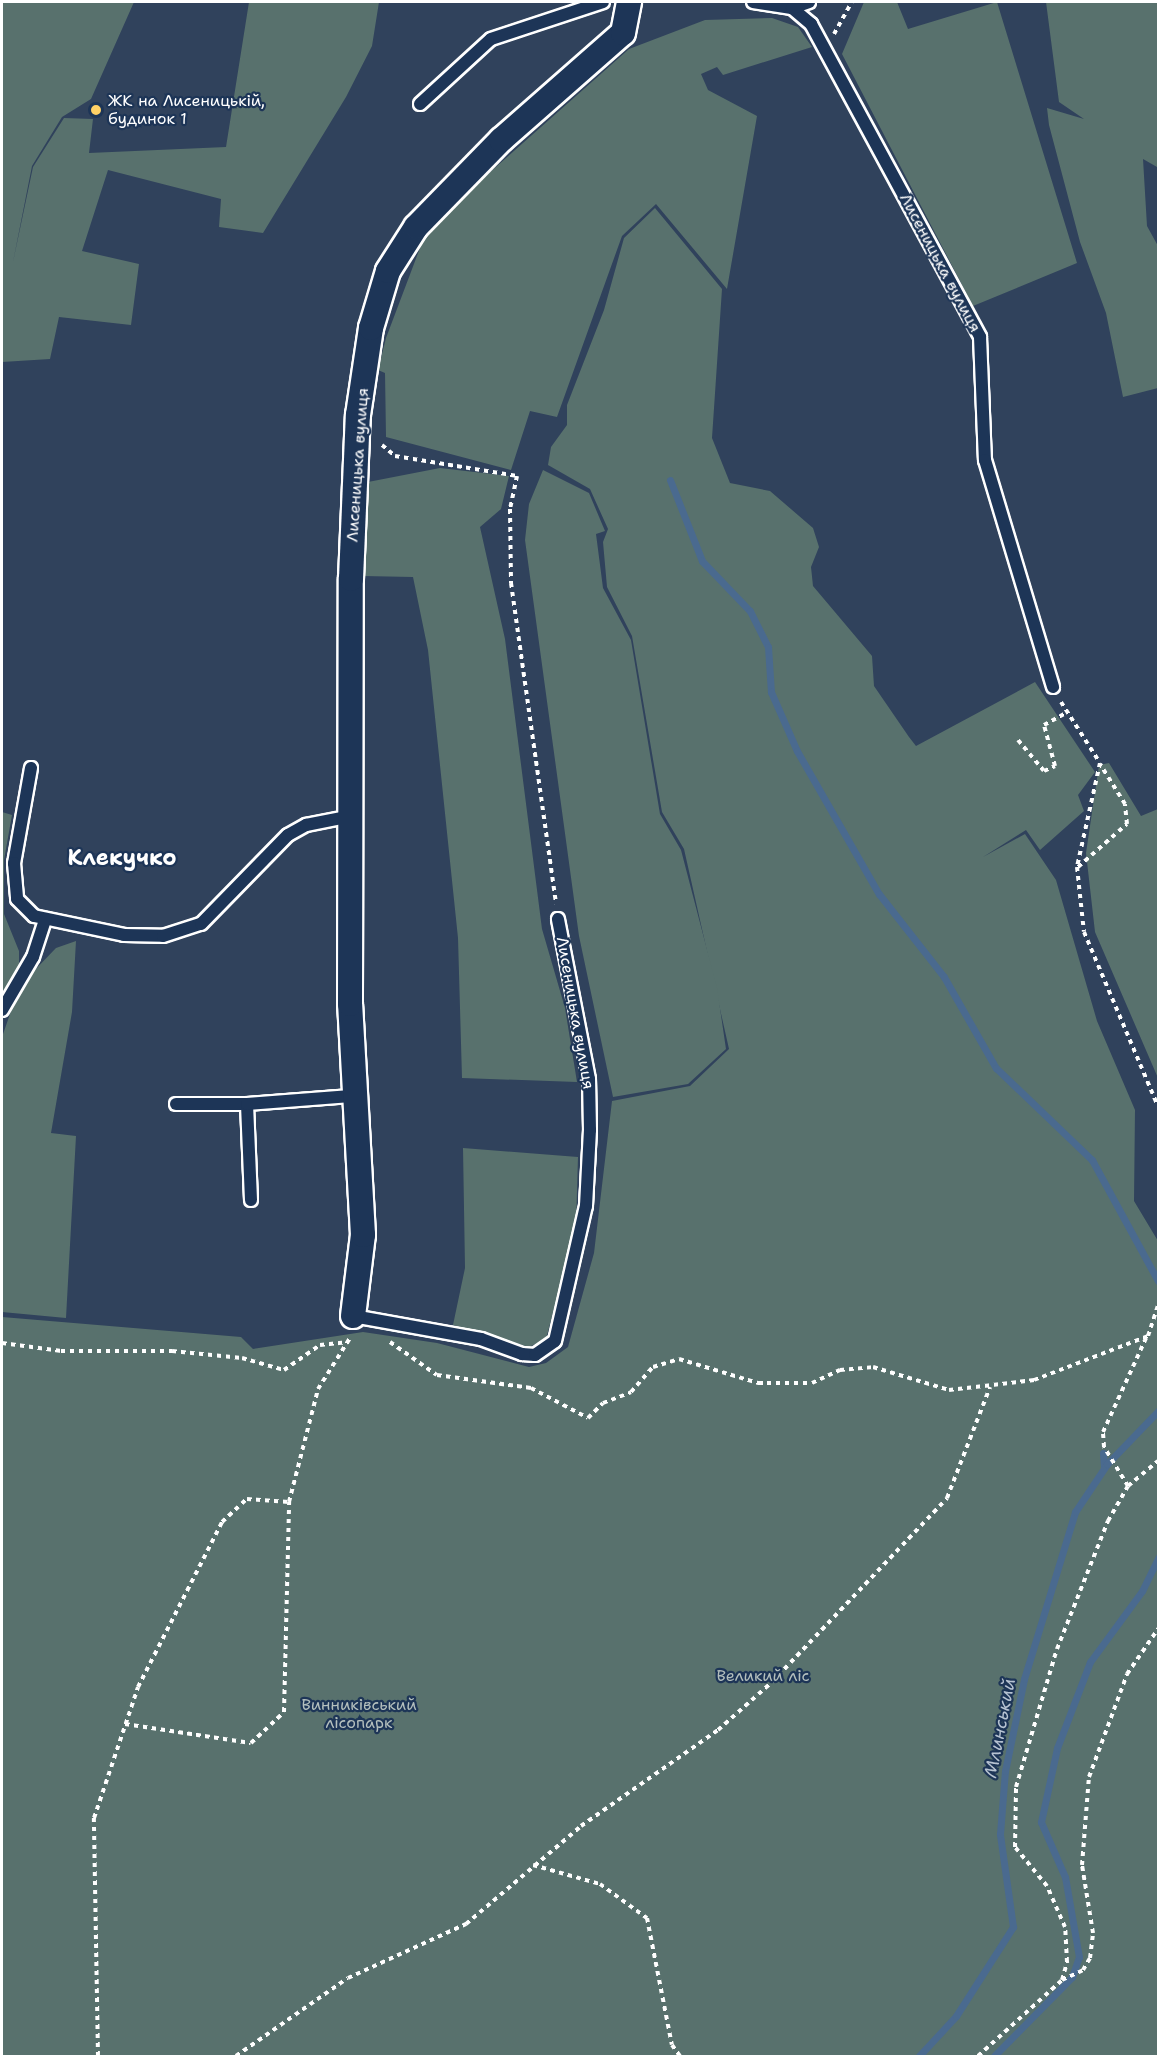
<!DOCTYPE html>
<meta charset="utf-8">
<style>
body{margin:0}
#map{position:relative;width:1160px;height:2058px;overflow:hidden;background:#30425c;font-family:"Shantell Sans",sans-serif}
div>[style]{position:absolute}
.green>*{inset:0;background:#58716d}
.stream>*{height:7px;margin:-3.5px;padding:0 3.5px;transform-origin:3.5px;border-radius:3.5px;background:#4a6a8f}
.path>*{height:4px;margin-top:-2px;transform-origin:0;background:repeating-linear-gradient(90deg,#fff 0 4.5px,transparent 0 9px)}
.roads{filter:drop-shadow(2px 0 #fff) drop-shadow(-2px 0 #fff) drop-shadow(0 2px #fff) drop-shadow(0 -2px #fff)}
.lane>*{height:12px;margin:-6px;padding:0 6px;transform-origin:6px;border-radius:6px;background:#1d3557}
.street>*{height:24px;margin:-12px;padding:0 12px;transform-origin:12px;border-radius:12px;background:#1d3557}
.dots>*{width:16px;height:16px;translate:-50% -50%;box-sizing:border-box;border:3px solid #1d3557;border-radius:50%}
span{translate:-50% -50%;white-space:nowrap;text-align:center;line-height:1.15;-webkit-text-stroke:4.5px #1d3557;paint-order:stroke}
.poi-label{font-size:16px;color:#fff}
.left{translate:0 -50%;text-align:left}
.street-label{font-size:16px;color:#fff}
.park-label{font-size:16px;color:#b4bfbd}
.water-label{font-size:18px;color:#b7c3d2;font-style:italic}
.district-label{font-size:22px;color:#fff;font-weight:700}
.frame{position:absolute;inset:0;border:3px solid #fff;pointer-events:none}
</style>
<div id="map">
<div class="green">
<i style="clip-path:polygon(2px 2px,134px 2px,91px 99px,62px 117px,32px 166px,13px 262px,33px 167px,64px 118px,93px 119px,89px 153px,226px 147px,249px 2px,379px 2px,372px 46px,346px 97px,263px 233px,219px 227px,221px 199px,108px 170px,82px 251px,139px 264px,131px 325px,59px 317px,50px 359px,2px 362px)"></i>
<i style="clip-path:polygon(864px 2px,897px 2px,908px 29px,997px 2px,1077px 263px,973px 306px,842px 54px)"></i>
<i style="clip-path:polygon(1046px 2px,1158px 2px,1158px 179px,1157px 167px,1143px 159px,1147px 226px,1158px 246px,1158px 388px,1123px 397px,1106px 313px,1080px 242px,1049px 125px,1047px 108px,1084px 119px,1059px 102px)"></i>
<i style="clip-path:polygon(772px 18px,798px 27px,812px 47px,723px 75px,717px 67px,701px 74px,708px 90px,757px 116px,727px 289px,656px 204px,622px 236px,557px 417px,530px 411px,511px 470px,386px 437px,385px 373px,378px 370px,386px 338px,423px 240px,453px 205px,629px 49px,705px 20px)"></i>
<i style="clip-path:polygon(655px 208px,722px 289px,712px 438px,730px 483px,770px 491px,813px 528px,819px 547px,811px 567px,813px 586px,872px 656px,874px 686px,909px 737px,916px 746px,1035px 682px,1095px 772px,1078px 795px,1084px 811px,1040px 850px,1026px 830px,983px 857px,1025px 834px,1056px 880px,1097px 1021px,1135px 1110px,1134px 1201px,1158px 1241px,1158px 2056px,2px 2056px,2px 1317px,241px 1337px,253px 1349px,363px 1332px,437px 1343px,529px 1367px,546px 1363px,568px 1347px,594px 1253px,612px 1101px,690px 1086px,729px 1049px,684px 849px,662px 812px,632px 636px,607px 587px,603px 542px,608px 529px,590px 489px,548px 465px,551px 447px,567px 425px,567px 405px,604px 310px,624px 238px)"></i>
<i style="clip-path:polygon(440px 468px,509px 476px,501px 509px,480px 527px,505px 639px,542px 929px,565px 1008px,577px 1082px,462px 1078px,458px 938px,428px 650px,413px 577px,363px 576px,368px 482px)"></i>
<i style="clip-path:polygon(543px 470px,589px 493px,605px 531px,596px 534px,603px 588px,631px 640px,660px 814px,681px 850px,717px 988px,726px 1049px,688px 1084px,613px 1097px,579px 936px,525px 540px,529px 504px)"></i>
<i style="clip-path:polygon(1109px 763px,1141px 816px,1158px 809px,1158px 1078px,1095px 932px,1086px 853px,1099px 765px)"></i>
<i style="clip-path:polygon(2px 812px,12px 815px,4px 860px,4px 914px,19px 951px,19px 967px,2px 993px)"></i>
<i style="clip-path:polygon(76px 941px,72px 1012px,51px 1133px,76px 1136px,66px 1318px,2px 1312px,2px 1037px,18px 991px,31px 974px,56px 948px)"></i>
<i style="clip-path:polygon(463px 1148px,578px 1157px,576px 1226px,546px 1339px,529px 1347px,453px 1325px,465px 1268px)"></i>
</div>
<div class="stream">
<i style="left:670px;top:480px;width:87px;rotate:68.4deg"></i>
<i style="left:702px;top:561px;width:69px;rotate:46.2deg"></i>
<i style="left:750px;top:611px;width:40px;rotate:63.4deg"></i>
<i style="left:768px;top:647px;width:45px;rotate:86.2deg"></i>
<i style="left:771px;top:692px;width:64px;rotate:66.2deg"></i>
<i style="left:797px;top:751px;width:165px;rotate:60.2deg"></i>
<i style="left:879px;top:894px;width:105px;rotate:51.9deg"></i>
<i style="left:944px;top:977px;width:105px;rotate:60.3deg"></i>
<i style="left:996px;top:1068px;width:133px;rotate:43.8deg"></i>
<i style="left:1092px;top:1160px;width:138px;rotate:61.4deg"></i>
<i style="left:1103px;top:1453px;width:14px;rotate:86deg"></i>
<i style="left:919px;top:2056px;width:54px;rotate:-47.2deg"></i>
<i style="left:956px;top:2016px;width:106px;rotate:-57.4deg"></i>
<i style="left:1013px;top:1927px;width:94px;rotate:-98deg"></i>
<i style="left:1000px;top:1834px;width:63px;rotate:-85.5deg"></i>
<i style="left:1005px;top:1771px;width:94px;rotate:-78.3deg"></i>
<i style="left:1024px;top:1679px;width:175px;rotate:-73deg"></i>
<i style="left:1075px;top:1512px;width:58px;rotate:-56.3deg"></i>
<i style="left:1107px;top:1464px;width:74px;rotate:-46.1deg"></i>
<i style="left:994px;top:2056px;width:111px;rotate:-45.4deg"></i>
<i style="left:1072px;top:1977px;width:21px;rotate:-71deg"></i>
<i style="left:1079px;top:1957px;width:81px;rotate:-99.9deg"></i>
<i style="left:1065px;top:1877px;width:60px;rotate:-113.6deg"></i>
<i style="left:1041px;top:1822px;width:76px;rotate:-77.8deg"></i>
<i style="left:1057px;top:1748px;width:92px;rotate:-69deg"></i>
<i style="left:1090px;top:1662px;width:88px;rotate:-53.8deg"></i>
<i style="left:1142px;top:1591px;width:37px;rotate:-64deg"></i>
</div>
<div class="path">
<i style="left:834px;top:34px;width:37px;rotate:-61deg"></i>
<i style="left:382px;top:445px;width:17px;rotate:40deg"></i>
<i style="left:395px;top:456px;width:124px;rotate:9.3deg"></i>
<i style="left:517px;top:476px;width:34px;rotate:102deg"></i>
<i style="left:510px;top:509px;width:74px;rotate:89.2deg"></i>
<i style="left:511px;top:583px;width:324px;rotate:82deg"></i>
<i style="left:1061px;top:702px;width:72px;rotate:57.4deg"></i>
<i style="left:1100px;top:763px;width:107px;rotate:102.5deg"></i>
<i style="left:1077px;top:867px;width:65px;rotate:83.9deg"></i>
<i style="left:1084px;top:932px;width:189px;rotate:67deg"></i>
<i style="left:1018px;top:740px;width:40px;rotate:50deg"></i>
<i style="left:1044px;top:771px;width:12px;rotate:-24deg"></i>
<i style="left:1055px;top:766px;width:42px;rotate:-105deg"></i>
<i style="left:1044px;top:725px;width:25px;rotate:-29deg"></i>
<i style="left:1078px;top:867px;width:65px;rotate:-41.3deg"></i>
<i style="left:1127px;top:824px;width:20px;rotate:-96deg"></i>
<i style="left:1125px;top:804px;width:47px;rotate:-122deg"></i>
<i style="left:390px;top:1342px;width:57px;rotate:35.1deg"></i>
<i style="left:437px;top:1375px;width:95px;rotate:7.9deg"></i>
<i style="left:531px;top:1388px;width:64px;rotate:27.8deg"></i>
<i style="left:588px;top:1418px;width:21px;rotate:-45deg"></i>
<i style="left:603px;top:1403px;width:30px;rotate:-21deg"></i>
<i style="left:631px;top:1392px;width:33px;rotate:-49deg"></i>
<i style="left:653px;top:1367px;width:27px;rotate:-17deg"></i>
<i style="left:679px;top:1359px;width:83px;rotate:16.9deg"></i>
<i style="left:758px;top:1383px;width:54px"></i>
<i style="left:812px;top:1383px;width:31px;rotate:-25deg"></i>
<i style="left:840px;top:1370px;width:33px;rotate:-5deg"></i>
<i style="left:873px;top:1367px;width:79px;rotate:16.8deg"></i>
<i style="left:949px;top:1390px;width:86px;rotate:-6.7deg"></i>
<i style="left:1034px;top:1380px;width:122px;rotate:-21.1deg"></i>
<i style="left:1148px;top:1336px;width:32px;rotate:-72deg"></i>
<i style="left:2px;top:1343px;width:60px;rotate:7.7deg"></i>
<i style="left:61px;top:1351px;width:111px"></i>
<i style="left:172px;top:1351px;width:70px;rotate:5.7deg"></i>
<i style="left:242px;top:1358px;width:44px;rotate:15.9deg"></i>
<i style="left:284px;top:1370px;width:44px;rotate:-34.8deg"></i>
<i style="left:320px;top:1345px;width:29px;rotate:-6deg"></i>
<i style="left:1128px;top:1486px;width:46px;rotate:-121.6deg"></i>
<i style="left:1104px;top:1447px;width:15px;rotate:-94deg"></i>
<i style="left:1103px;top:1432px;width:106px;rotate:-65.4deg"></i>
<i style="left:125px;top:1724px;width:127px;rotate:8.6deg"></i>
<i style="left:251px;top:1743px;width:45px;rotate:-43.2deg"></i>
<i style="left:284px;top:1712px;width:210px;rotate:-88.6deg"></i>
<i style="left:533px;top:1865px;width:70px;rotate:15.8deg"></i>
<i style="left:600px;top:1884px;width:58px;rotate:35.9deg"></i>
<i style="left:647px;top:1918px;width:129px;rotate:78.9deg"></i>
<i style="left:672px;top:2045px;width:14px;rotate:54deg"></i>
<i style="left:1062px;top:1980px;width:23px;rotate:-25deg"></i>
<i style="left:1083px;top:1970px;width:14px;rotate:-60deg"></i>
<i style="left:1090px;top:1958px;width:25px;rotate:-83deg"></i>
<i style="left:1093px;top:1933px;width:69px;rotate:-99.2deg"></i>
<i style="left:1082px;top:1865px;width:88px;rotate:-85.5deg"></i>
<i style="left:1089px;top:1777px;width:110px;rotate:-69.7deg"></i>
<i style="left:1127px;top:1674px;width:55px;rotate:-55.4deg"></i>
<i style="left:98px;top:2056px;width:238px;rotate:-91deg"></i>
<i style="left:94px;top:1818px;width:138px;rotate:-71.4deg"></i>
<i style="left:138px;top:1687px;width:185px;rotate:-63deg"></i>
<i style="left:222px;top:1522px;width:34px;rotate:-43deg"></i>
<i style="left:247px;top:1499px;width:42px;rotate:4.1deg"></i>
<i style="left:289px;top:1502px;width:117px;rotate:-75.6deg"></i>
<i style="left:318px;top:1389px;width:60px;rotate:-57.9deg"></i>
<i style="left:236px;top:2056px;width:136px;rotate:-34.9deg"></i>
<i style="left:348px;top:1978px;width:130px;rotate:-24.6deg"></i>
<i style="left:466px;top:1924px;width:151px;rotate:-40.4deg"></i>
<i style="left:581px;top:1826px;width:167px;rotate:-35deg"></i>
<i style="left:718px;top:1730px;width:72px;rotate:-41.6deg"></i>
<i style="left:772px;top:1682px;width:254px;rotate:-46.4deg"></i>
<i style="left:947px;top:1498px;width:119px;rotate:-68.8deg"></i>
<i style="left:978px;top:2056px;width:113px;rotate:-42.1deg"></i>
<i style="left:1062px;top:1980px;width:19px;rotate:-74deg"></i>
<i style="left:1067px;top:1962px;width:35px;rotate:-93deg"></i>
<i style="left:1065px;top:1927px;width:45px;rotate:-113.7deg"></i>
<i style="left:1047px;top:1886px;width:50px;rotate:-129.4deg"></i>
<i style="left:1015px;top:1847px;width:60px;rotate:-89deg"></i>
<i style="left:1016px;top:1787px;width:144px;rotate:-73.5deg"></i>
<i style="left:1057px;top:1649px;width:138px;rotate:-68.3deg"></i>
<i style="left:1108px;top:1521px;width:40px;rotate:-60.3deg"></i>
<i style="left:1128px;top:1486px;width:39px;rotate:-40deg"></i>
</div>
<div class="roads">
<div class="lane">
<i style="left:753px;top:2px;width:39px;rotate:9deg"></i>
<i style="left:792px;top:8px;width:25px;rotate:40deg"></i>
<i style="left:811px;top:24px;width:356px;rotate:61.6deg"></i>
<i style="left:980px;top:337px;width:123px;rotate:87.7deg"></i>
<i style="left:985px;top:460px;width:237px;rotate:73.3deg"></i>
<i style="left:792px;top:8px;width:18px;rotate:-19deg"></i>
<i style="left:420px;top:104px;width:96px;rotate:-42.5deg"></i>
<i style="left:491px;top:39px;width:118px;rotate:-18.3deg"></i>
<i style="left:31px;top:768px;width:97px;rotate:100.1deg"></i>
<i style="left:14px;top:863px;width:36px;rotate:85deg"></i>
<i style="left:17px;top:899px;width:24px;rotate:45deg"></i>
<i style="left:34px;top:916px;width:92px;rotate:11.9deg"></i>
<i style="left:124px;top:935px;width:39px;rotate:1deg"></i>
<i style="left:163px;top:936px;width:40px;rotate:-18deg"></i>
<i style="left:201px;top:924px;width:124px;rotate:-45.7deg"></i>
<i style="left:288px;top:835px;width:21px;rotate:-29deg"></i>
<i style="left:306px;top:825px;width:47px;rotate:-11.1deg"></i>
<i style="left:2px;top:1010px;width:61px;rotate:-59.7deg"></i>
<i style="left:33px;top:957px;width:40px;rotate:-72deg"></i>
<i style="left:176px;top:1104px;width:71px"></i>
<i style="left:251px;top:1200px;width:96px;rotate:-92.4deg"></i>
<i style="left:247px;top:1104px;width:104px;rotate:-4.4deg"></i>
<i style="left:353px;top:1316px;width:130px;rotate:10.2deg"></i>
<i style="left:481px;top:1339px;width:44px;rotate:20.1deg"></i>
<i style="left:522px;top:1354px;width:13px;rotate:4deg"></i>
<i style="left:535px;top:1355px;width:24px;rotate:-35deg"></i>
<i style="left:555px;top:1341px;width:139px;rotate:-77.1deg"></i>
<i style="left:586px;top:1206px;width:76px;rotate:-87deg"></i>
<i style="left:590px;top:1130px;width:51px;rotate:-91.1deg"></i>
<i style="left:589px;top:1079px;width:163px;rotate:-101deg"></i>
</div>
<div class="street">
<i style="left:353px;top:1316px;width:82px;rotate:-83deg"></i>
<i style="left:363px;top:1235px;width:231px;rotate:-93.2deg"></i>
<i style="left:350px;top:1004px;width:425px;rotate:-89.9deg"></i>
<i style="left:351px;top:579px;width:164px;rotate:-87.6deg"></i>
<i style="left:358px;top:415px;width:88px;rotate:-81.5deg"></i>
<i style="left:371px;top:328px;width:59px;rotate:-73.4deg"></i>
<i style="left:388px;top:271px;width:52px;rotate:-57.5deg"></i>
<i style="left:416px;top:227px;width:122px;rotate:-45.7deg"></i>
<i style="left:501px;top:140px;width:162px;rotate:-41.3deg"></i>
<i style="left:623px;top:33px;width:32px;rotate:-79deg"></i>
</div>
</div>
<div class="dots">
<i style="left:96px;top:110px;background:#ffd166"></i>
</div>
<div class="poi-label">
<span class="left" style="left:108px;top:110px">ЖК на Лисеницькій,<br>будинок 1</span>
</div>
<div class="street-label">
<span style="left:940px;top:263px;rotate:62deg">Лисеницька вулиця</span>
<span style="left:358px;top:465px;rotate:-86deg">Лисеницька вулиця</span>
<span style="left:575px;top:1013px;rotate:80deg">Лисеницька вулиця</span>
</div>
<div class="park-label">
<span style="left:763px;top:1676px">Великий ліс</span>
<span style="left:359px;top:1714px">Винниківський<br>лісопарк</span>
</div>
<div class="water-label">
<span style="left:1000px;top:1728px;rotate:-79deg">Млинський</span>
</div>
<div class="district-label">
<span style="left:122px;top:858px">Клекучко</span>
</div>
<div class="frame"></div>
</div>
